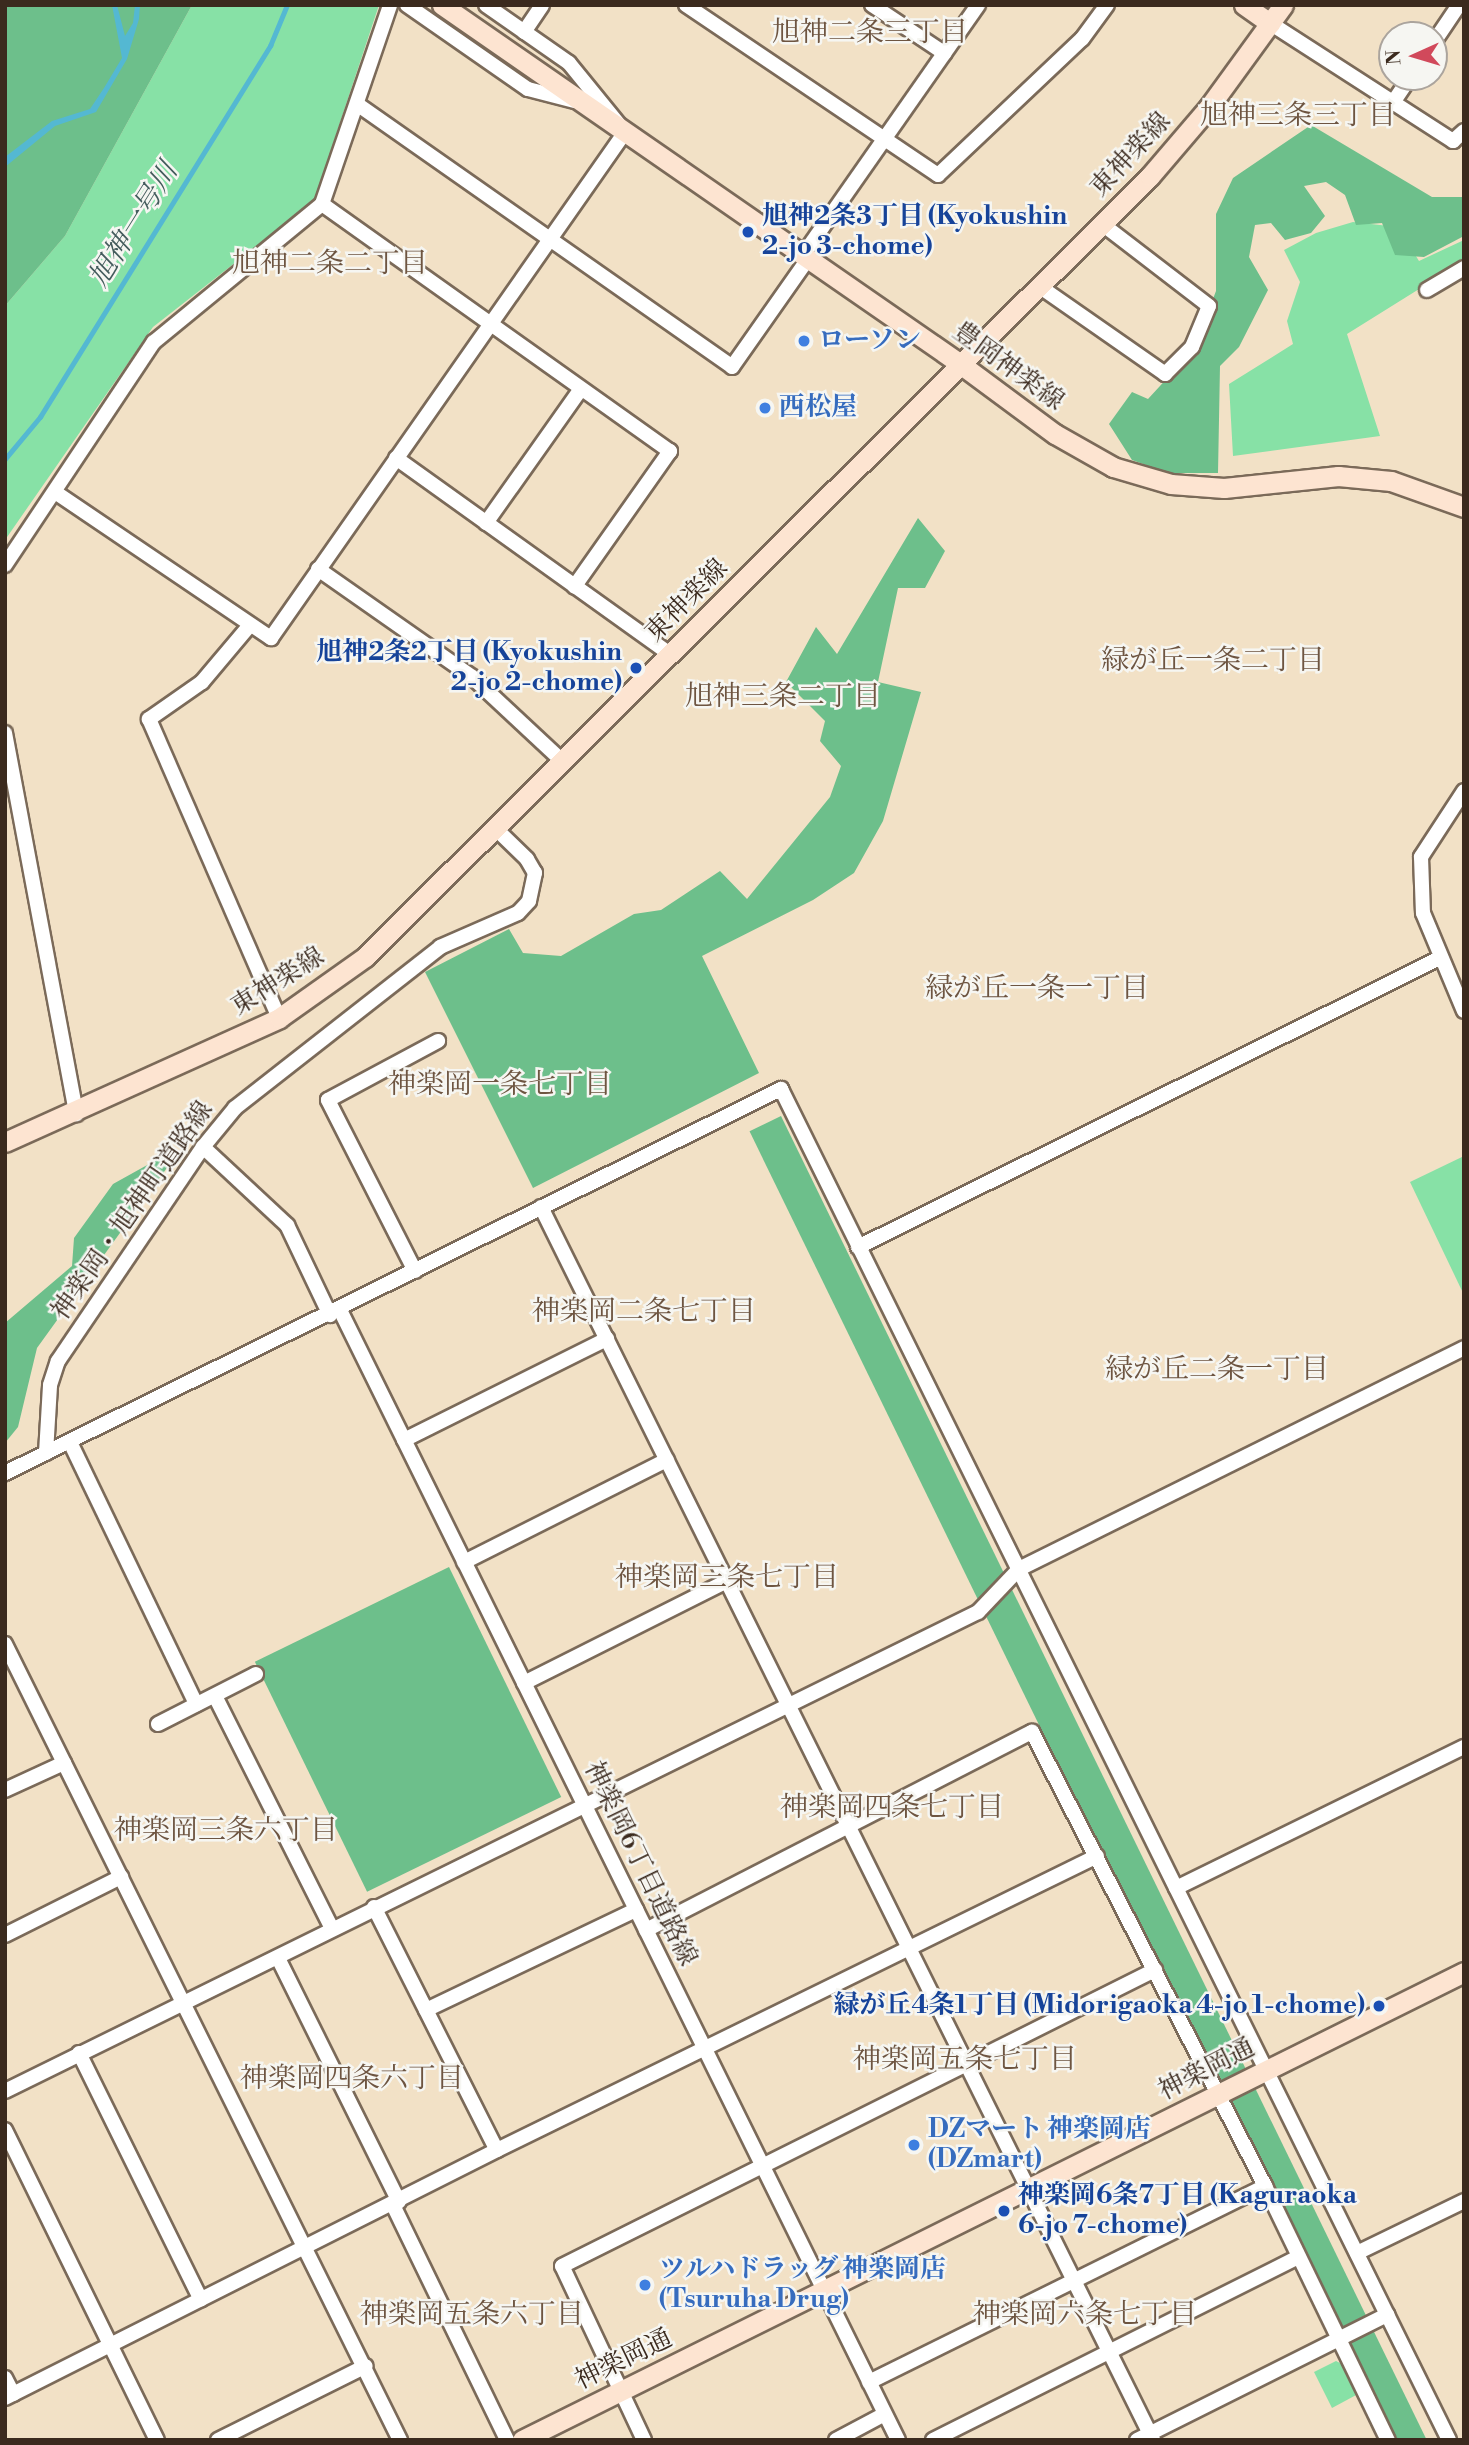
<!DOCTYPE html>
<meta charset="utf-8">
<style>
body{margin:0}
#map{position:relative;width:1469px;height:2445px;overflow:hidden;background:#f2e1c6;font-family:"Libre Bodoni","Noto Serif JP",serif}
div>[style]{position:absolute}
.green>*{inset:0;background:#87e1a6}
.forest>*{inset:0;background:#6dbf8b;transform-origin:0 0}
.water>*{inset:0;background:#54b8d2}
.stream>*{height:4.5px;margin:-2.25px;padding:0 2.25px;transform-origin:2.25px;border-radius:2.25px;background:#54b8d2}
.roads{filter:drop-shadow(2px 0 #7b6a59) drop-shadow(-2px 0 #7b6a59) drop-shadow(0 2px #7b6a59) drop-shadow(0 -2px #7b6a59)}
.street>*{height:14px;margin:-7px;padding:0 7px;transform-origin:7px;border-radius:7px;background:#fff}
.secondary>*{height:19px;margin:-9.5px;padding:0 9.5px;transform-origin:9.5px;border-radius:9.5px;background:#fde4d1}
.dots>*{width:19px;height:19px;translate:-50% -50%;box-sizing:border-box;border:4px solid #f6f6f2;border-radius:50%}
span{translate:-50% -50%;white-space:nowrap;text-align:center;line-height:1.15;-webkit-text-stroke:5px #f6f6f2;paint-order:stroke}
.street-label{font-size:26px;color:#3b2a1e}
.transit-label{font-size:26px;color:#164399;font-weight:700}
.left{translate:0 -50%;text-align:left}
.right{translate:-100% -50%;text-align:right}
.shop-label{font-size:26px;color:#366cbe;font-weight:700}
.neighbourhood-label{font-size:28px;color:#6e5541}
.water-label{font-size:28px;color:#445c5d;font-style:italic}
.frame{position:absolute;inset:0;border:7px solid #3b2a1e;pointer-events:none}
.north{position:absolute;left:1378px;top:21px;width:70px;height:70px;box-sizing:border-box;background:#f6f6f2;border:2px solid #aba49d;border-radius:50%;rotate:266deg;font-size:19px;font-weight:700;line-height:28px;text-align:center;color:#3b2a1e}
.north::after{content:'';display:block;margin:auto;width:24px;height:32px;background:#d1495b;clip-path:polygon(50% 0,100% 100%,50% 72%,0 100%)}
</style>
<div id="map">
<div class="green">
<i style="clip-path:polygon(192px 5px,379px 5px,314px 201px,153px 327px,5px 540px,5px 306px,65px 236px)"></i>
<i style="clip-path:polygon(1353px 222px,1398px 227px,1419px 261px,1464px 240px,1464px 261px,1347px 334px,1380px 436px,1233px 456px,1229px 384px,1293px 344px,1287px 321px,1300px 282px,1284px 250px,1316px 233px)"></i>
<i style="clip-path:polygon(1464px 1156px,1464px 1295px,1410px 1182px)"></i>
<i style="clip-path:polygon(1336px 2361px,1346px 2366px,1358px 2394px,1332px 2408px,1314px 2372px)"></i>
</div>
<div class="forest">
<i style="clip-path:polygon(5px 5px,192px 5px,65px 236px,5px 306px)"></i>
<i style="clip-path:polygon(1311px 125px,1432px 197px,1464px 197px,1464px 236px,1424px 257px,1395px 255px,1382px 223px,1356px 225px,1345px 195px,1326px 182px,1304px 186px,1325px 216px,1311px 233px,1285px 240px,1271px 223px,1255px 225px,1249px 257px,1268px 290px,1239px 347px,1220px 366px,1218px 473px,1168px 473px,1132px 460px,1109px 424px,1132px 392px,1148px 399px,1194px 349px,1216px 291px,1216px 214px,1233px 178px)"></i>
<i style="clip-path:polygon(918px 518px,945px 551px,925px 588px,898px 588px,878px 682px,921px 692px,883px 821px,854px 873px,813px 900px,702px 956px,759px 1073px,533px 1188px,425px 972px,509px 929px,523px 953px,561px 956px,634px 914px,661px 910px,720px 871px,747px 899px,830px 797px,841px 766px,820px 741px,825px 721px,786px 682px,816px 627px,837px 654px)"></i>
<i style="left:781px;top:1116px;width:1475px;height:35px;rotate:64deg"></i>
<i style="clip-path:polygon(167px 1154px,174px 1158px,37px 1348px,18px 1427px,5px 1443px,5px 1323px,72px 1266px,74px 1238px,113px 1184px)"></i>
<i style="left:449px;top:1567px;width:256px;height:216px;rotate:64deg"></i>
</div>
<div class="water">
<i style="clip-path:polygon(112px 5px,117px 5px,125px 36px,133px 23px,135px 5px,140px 5px,139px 19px,127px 59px,96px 112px,55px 126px,5px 167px,5px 157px,52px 121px,90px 109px,104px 88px,122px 58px)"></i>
</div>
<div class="stream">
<i style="left:5px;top:459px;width:55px;rotate:-50.2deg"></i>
<i style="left:40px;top:417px;width:437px;rotate:-58.2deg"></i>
<i style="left:270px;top:46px;width:44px;rotate:-67.5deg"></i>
</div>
<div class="roads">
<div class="street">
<i style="left:407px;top:5px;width:147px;rotate:34.8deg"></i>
<i style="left:528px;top:89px;width:48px;rotate:14.6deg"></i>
<i style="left:686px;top:5px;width:304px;rotate:34deg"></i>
<i style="left:938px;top:175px;width:198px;rotate:-43.4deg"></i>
<i style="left:1082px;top:39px;width:42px;rotate:-53.7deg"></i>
<i style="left:872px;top:5px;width:87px;rotate:33.7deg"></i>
<i style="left:1270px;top:23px;width:218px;rotate:32.8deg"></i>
<i style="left:1453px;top:141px;width:15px;rotate:-42deg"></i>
<i style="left:524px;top:32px;width:32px;rotate:-56deg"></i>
<i style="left:1434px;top:42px;width:45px;rotate:-56deg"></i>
<i style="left:357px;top:104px;width:458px;rotate:35deg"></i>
<i style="left:732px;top:367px;width:132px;rotate:-54.9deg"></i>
<i style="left:1392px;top:104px;width:32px;rotate:-56deg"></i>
<i style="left:322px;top:204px;width:427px;rotate:35.4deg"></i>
<i style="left:670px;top:451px;width:166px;rotate:125.2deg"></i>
<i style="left:803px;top:255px;width:305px;rotate:-55deg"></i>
<i style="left:1039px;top:286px;width:154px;rotate:34.9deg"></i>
<i style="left:1165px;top:374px;width:38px;rotate:-45deg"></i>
<i style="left:1192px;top:347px;width:44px;rotate:-67.5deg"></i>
<i style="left:1209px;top:306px;width:135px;rotate:-142.5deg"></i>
<i style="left:1427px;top:290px;width:43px;rotate:-30.7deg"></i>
<i style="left:396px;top:458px;width:338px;rotate:35.6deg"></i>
<i style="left:55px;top:492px;width:261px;rotate:34.1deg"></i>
<i style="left:271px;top:638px;width:618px;rotate:-55.02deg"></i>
<i style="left:625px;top:132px;width:89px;rotate:-129.1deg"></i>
<i style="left:569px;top:63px;width:101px;rotate:-145.1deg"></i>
<i style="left:486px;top:523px;width:164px;rotate:-54.7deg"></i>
<i style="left:5px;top:565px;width:268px;rotate:-56.3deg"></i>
<i style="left:154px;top:342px;width:217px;rotate:-39.4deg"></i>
<i style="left:322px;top:204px;width:210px;rotate:-71.1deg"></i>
<i style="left:318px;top:569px;width:188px;rotate:35deg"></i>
<i style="left:472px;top:677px;width:122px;rotate:43deg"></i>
<i style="left:250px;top:625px;width:75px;rotate:130.1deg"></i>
<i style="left:202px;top:682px;width:65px;rotate:145.1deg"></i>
<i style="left:149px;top:719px;width:326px;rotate:66.5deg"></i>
<i style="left:5px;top:733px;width:388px;rotate:79.4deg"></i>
<i style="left:1464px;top:791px;width:79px;rotate:123.1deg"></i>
<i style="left:1421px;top:857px;width:56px;rotate:88deg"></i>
<i style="left:1423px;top:913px;width:106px;rotate:67.3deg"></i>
<i style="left:203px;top:1147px;width:115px;rotate:42.9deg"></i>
<i style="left:287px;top:1225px;width:100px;rotate:64.5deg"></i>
<i style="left:541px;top:1207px;width:1377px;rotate:63.6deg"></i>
<i style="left:858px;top:1247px;width:650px;rotate:-26.41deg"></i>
<i style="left:415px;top:1271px;width:192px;rotate:-117deg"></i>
<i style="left:328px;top:1100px;width:125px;rotate:-28.2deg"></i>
<i style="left:340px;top:1310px;width:1260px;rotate:63.72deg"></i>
<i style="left:404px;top:1440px;width:227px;rotate:-26.5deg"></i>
<i style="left:70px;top:1442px;width:291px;rotate:64.3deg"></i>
<i style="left:46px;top:1453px;width:68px;rotate:-86.6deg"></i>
<i style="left:50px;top:1385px;width:25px;rotate:-72deg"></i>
<i style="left:58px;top:1361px;width:258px;rotate:-55.9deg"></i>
<i style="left:203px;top:1147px;width:50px;rotate:-50.6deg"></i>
<i style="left:235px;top:1108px;width:261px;rotate:-38.1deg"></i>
<i style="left:440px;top:947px;width:85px;rotate:-23.6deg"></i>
<i style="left:518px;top:913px;width:16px;rotate:-47deg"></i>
<i style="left:529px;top:901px;width:29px;rotate:-78deg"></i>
<i style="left:535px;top:873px;width:16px;rotate:-120deg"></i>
<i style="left:527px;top:859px;width:46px;rotate:-135.9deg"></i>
<i style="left:5px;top:1473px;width:866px;rotate:-26.33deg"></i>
<i style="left:781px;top:1089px;width:1507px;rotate:63.69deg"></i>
<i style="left:464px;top:1562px;width:227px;rotate:-26.7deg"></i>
<i style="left:5px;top:1644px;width:889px;rotate:63.61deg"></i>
<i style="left:524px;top:1683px;width:225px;rotate:-26.7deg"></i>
<i style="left:215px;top:1696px;width:261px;rotate:63.3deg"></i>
<i style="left:158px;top:1724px;width:110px;rotate:-27deg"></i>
<i style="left:5px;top:1790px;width:65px;rotate:-24.6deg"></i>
<i style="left:1176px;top:1888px;width:321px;rotate:-26.1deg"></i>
<i style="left:374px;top:1907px;width:272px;rotate:63.2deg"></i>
<i style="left:646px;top:1930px;width:434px;rotate:-27.2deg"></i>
<i style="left:1032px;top:1732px;width:510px;rotate:62.83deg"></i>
<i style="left:1265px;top:2186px;width:282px;rotate:64.2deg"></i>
<i style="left:5px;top:1935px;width:130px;rotate:-26.6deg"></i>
<i style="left:278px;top:1958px;width:272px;rotate:63.6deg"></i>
<i style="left:426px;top:2010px;width:233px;rotate:-25.5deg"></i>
<i style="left:79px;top:2053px;width:275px;rotate:63.7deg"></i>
<i style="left:5px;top:2091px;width:1085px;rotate:-26.21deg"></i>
<i style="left:978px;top:1612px;width:59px;rotate:-46.4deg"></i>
<i style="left:1019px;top:1569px;width:497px;rotate:-26.4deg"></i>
<i style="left:5px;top:2130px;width:345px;rotate:63.9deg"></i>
<i style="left:393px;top:2205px;width:261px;rotate:64.1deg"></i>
<i style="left:1357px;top:2253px;width:119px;rotate:-25.9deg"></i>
<i style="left:5px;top:2378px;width:18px;rotate:63deg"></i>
<i style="left:869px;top:2382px;width:442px;rotate:-26.3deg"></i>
<i style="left:5px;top:2398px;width:551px;rotate:-26.75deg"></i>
<i style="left:497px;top:2150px;width:668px;rotate:-26.1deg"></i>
<i style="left:218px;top:2440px;width:165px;rotate:-26.6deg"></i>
<i style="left:644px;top:2440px;width:192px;rotate:-115.2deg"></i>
<i style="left:562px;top:2266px;width:663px;rotate:-26.53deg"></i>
<i style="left:836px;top:2440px;width:55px;rotate:-28deg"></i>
<i style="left:933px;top:2440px;width:408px;rotate:-26.6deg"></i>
<i style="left:1137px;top:2440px;width:280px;rotate:-26.6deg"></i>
</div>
<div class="secondary">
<i style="left:442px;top:5px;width:629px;rotate:34.7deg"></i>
<i style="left:959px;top:363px;width:119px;rotate:36.5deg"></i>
<i style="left:1055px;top:434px;width:67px;rotate:29.6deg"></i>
<i style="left:1113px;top:467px;width:60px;rotate:16.3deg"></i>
<i style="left:1171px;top:484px;width:53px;rotate:4.3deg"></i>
<i style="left:1224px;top:488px;width:115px;rotate:-6deg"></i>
<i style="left:1338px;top:476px;width:53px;rotate:5.4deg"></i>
<i style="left:1391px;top:481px;width:77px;rotate:19.6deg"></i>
<i style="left:1244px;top:5px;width:32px;rotate:35deg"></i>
<i style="left:5px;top:1142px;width:301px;rotate:-24.3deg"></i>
<i style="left:279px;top:1018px;width:105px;rotate:-35.3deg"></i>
<i style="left:365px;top:957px;width:1107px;rotate:-44.85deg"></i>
<i style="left:1150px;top:176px;width:91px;rotate:-49.5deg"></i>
<i style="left:1209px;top:107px;width:126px;rotate:-54deg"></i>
<i style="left:522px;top:2440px;width:1052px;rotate:-26.42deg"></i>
</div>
</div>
<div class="dots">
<i style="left:748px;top:232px;background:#1a4fb4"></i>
<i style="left:804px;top:341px;background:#3f7fe0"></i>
<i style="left:765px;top:408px;background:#3f7fe0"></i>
<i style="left:636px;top:668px;background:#1a4fb4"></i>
<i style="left:1379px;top:2006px;background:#1a4fb4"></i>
<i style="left:914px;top:2145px;background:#3f7fe0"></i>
<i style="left:1004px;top:2211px;background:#1a4fb4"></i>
<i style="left:645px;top:2285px;background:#3f7fe0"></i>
</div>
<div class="street-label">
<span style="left:1131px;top:155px;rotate:-47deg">東神楽線</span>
<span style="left:1008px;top:367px;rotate:36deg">豊岡神楽線</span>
<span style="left:687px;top:601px;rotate:-45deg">東神楽線</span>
<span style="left:278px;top:982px;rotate:-32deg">東神楽線</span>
<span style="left:133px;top:1211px;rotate:-55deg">神楽岡・旭神町道路線</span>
<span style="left:640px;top:1864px;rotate:64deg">神楽岡6丁目道路線</span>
<span style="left:1207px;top:2070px;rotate:-27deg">神楽岡通</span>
<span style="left:624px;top:2360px;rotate:-26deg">神楽岡通</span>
</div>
<div class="transit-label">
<span class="left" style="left:762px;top:232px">旭神2条3丁目 (Kyokushin<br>2-jo 3-chome)</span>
<span class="right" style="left:622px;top:668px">旭神2条2丁目 (Kyokushin<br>2-jo 2-chome)</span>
<span class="right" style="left:1365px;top:2006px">緑が丘4条1丁目 (Midorigaoka 4-jo 1-chome)</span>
<span class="left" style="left:1018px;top:2211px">神楽岡6条7丁目 (Kaguraoka<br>6-jo 7-chome)</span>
</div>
<div class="shop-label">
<span class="left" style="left:818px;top:341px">ローソン</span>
<span class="left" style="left:779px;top:408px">西松屋</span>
<span class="left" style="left:928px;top:2145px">DZマート 神楽岡店<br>(DZmart)</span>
<span class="left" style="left:659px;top:2285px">ツルハドラッグ 神楽岡店<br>(Tsuruha Drug)</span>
</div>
<div class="neighbourhood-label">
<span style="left:870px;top:33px">旭神二条三丁目</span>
<span style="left:1298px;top:116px">旭神三条三丁目</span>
<span style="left:330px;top:264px">旭神二条二丁目</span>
<span style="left:1213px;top:661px">緑が丘一条二丁目</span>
<span style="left:783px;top:697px">旭神三条二丁目</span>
<span style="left:1037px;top:989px">緑が丘一条一丁目</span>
<span style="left:500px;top:1085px">神楽岡一条七丁目</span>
<span style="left:644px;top:1312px">神楽岡二条七丁目</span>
<span style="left:1217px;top:1370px">緑が丘二条一丁目</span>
<span style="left:727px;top:1578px">神楽岡三条七丁目</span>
<span style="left:892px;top:1808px">神楽岡四条七丁目</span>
<span style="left:226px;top:1831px">神楽岡三条六丁目</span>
<span style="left:965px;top:2060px">神楽岡五条七丁目</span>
<span style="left:352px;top:2079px">神楽岡四条六丁目</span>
<span style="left:472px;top:2315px">神楽岡五条六丁目</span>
<span style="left:1085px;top:2315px">神楽岡六条七丁目</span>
</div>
<div class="water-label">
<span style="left:134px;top:225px;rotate:-58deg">旭神一号川</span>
</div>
<div class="frame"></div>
<div class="north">N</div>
</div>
